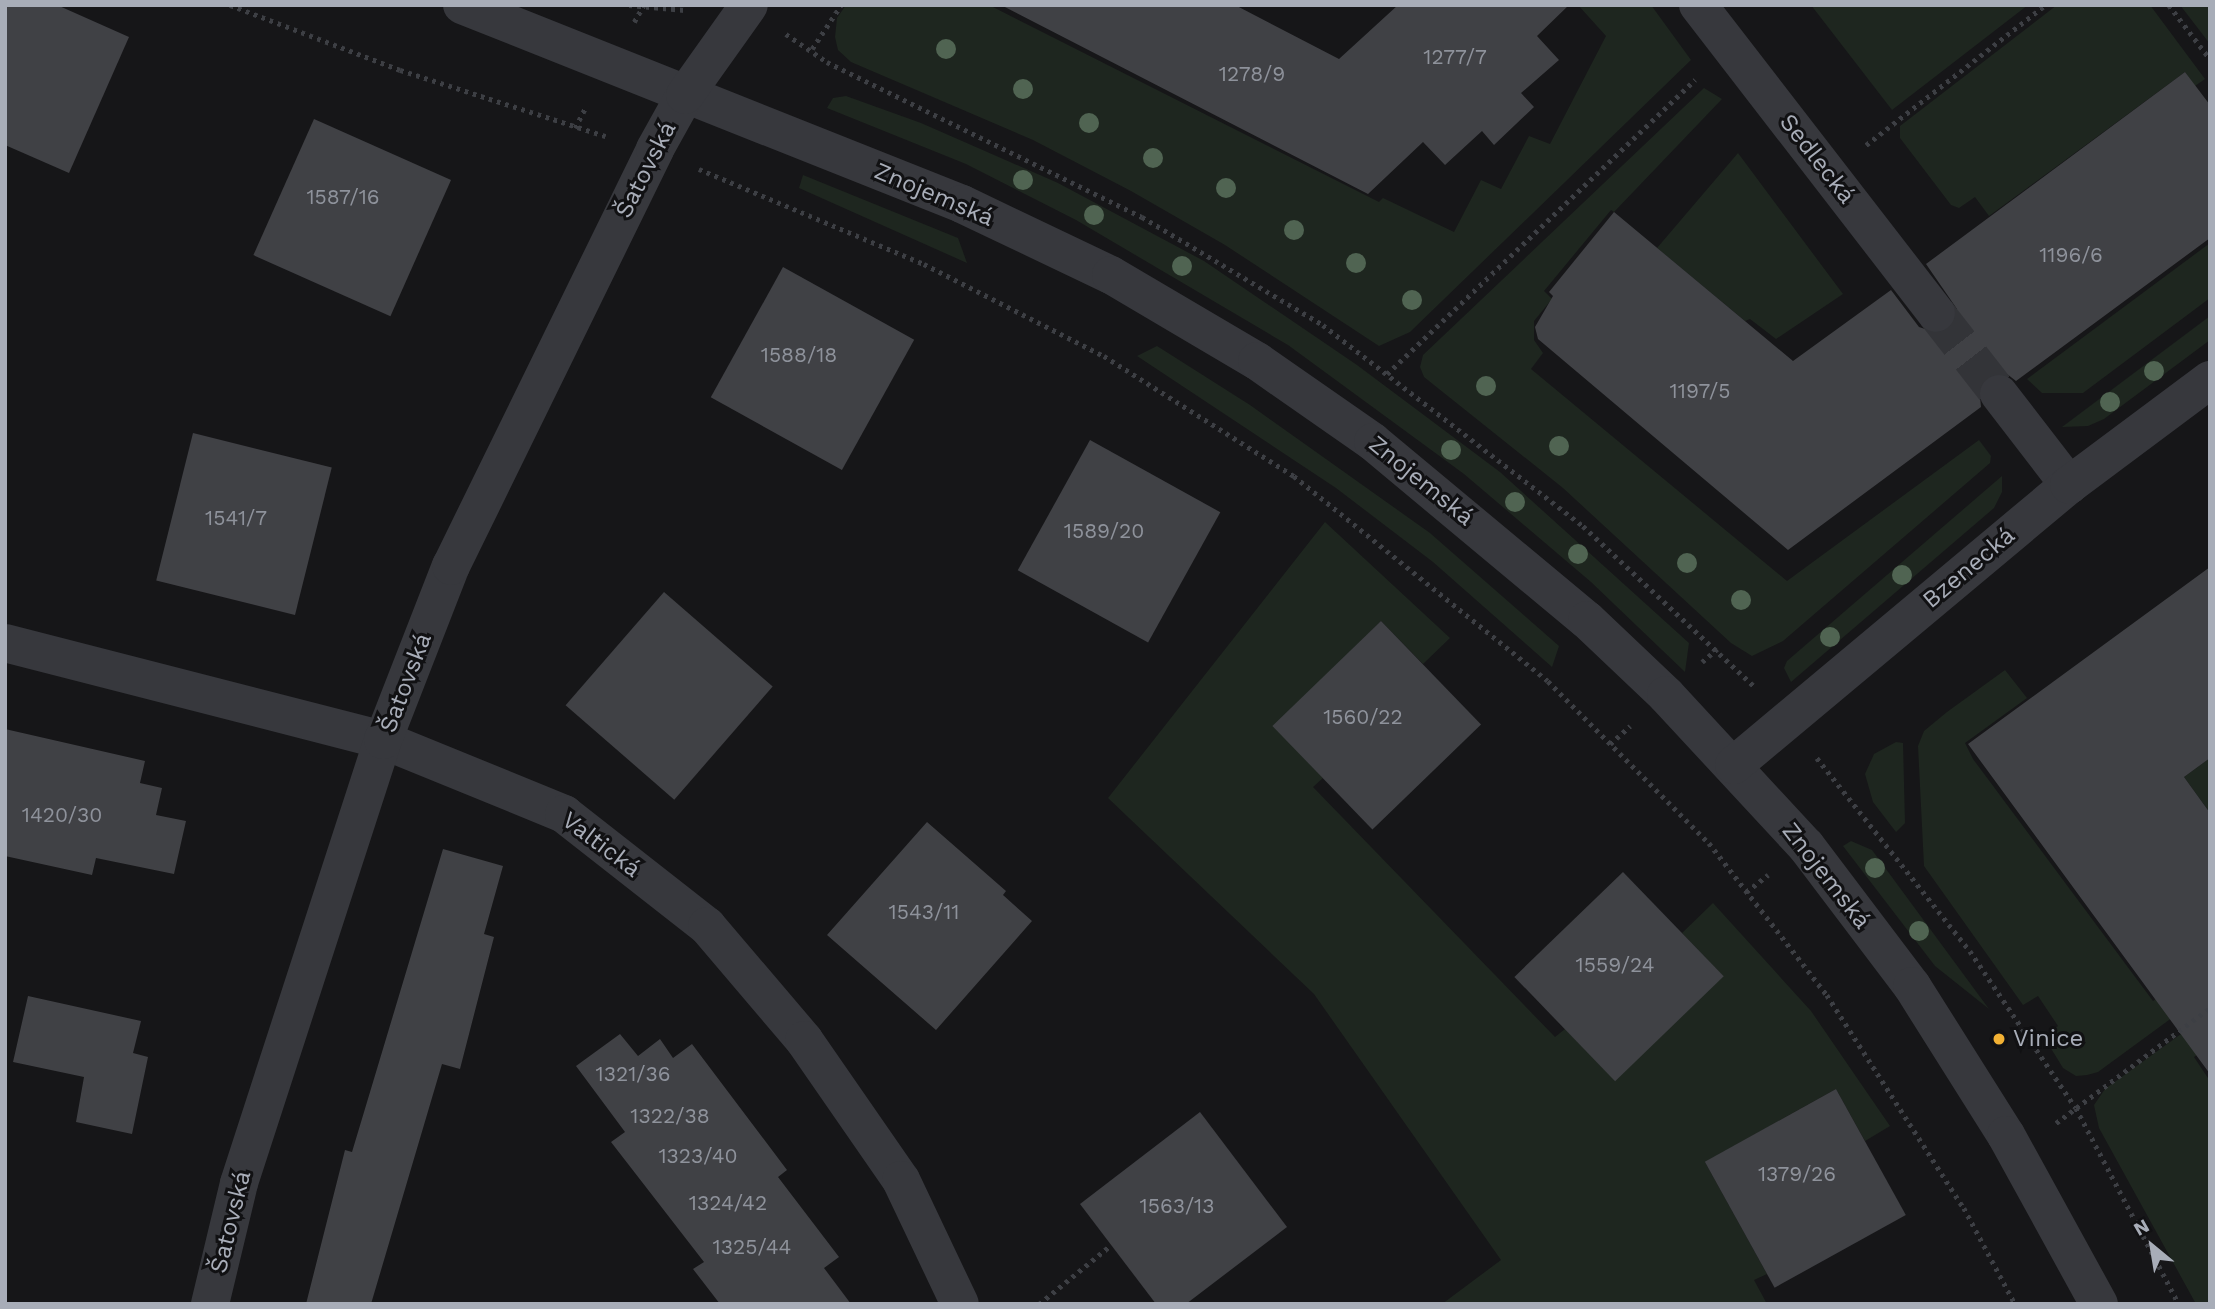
<!DOCTYPE html>
<meta charset="utf-8">
<style>
body{margin:0}
#map{position:relative;width:2215px;height:1309px;overflow:hidden;background:#161618;font-family:"Work Sans",sans-serif}
div>[style]{position:absolute}
.green>*{inset:0;background:#1e261f}
.building>*{inset:0;background:#404145;transform-origin:0 0}
.minor-tunnel>*{height:38px;margin-top:-19px;transform-origin:0;background:repeating-linear-gradient(90deg,#333438 0 38px,transparent 0 57px)}
.path>*{height:4.5px;margin-top:-2.25px;transform-origin:0;background:repeating-linear-gradient(90deg,#3d3f44 0 3.5px,transparent 0 8.5px)}
.minor>*{height:38px;margin:-19px;padding:0 19px;transform-origin:19px;border-radius:19px;background:#37383d}
.trees>*{width:20px;height:20px;margin:-10px;border-radius:50%;background:#506452}
.dots>*{width:19px;height:19px;translate:-50% -50%;box-sizing:border-box;border:4px solid #111113;border-radius:50%}
span{translate:-50% -50%;white-space:nowrap;text-align:center;line-height:1.15;-webkit-text-stroke:6px #111113;paint-order:stroke}
.number-label{font-size:21px;color:#8e929b}
.number-label span{-webkit-text-stroke-width:0}
.street-label{font-size:24px;color:#a8adb8}
.poi-label{font-size:24px;color:#a8adb8}
.left{translate:0 -50%;text-align:left}
.frame{position:absolute;inset:0;border:7px solid #a8adb8;pointer-events:none}
.north{position:absolute;left:2117px;top:1211px;width:70px;height:70px;-webkit-text-stroke:5px #111113;paint-order:stroke;rotate:330deg;font-size:19px;font-weight:700;line-height:28px;text-align:center;color:#a8adb8}
.north::after{content:'';display:block;margin:auto;width:24px;height:32px;background:#a8adb8;clip-path:polygon(50% 0,100% 100%,50% 72%,0 100%)}
</style>
<div id="map">
<div class="green">
<i style="clip-path:polygon(846px 5px,989px 5px,1379px 202px,1383px 198px,1454px 232px,1481px 180px,1501px 189px,1529px 136px,1550px 144px,1606px 36px,1578px 5px,1651px 5px,1691px 60px,1410px 332px,1379px 346px,1225px 245px,1131px 191px,1033px 140px,851px 62px,838px 50px,835px 37px,837px 18px)"></i>
<i style="clip-path:polygon(1811px 5px,2028px 5px,1892px 110px)"></i>
<i style="clip-path:polygon(2057px 5px,2150px 5px,2205px 79px,2195px 86px,2185px 72px,1989px 216px,1975px 197px,1959px 208px,1951px 205px,1900px 138px,1900px 126px)"></i>
<i style="clip-path:polygon(2180px 5px,2210px 5px,2210px 44px)"></i>
<i style="clip-path:polygon(1704px 88px,1722px 99px,1614px 212px,1611px 210px,1544px 291px,1552px 299px,1534px 321px,1534px 340px,1543px 353px,1531px 369px,1787px 581px,1979px 440px,1991px 456px,1990px 463px,1783px 641px,1752px 656px,1731px 643px,1563px 488px,1424px 377px,1420px 367px,1423px 355px)"></i>
<i style="clip-path:polygon(846px 96px,921px 123px,1058px 183px,1204px 261px,1357px 365px,1500px 472px,1689px 643px,1685px 672px,1591px 582px,1464px 474px,1288px 345px,1076px 220px,966px 164px,827px 108px,833px 98px)"></i>
<i style="clip-path:polygon(1738px 153px,1843px 294px,1776px 339px,1750px 319px,1745px 321px,1657px 248px)"></i>
<i style="clip-path:polygon(803px 175px,958px 238px,967px 263px,799px 188px)"></i>
<i style="clip-path:polygon(2210px 243px,2210px 298px,2083px 393px,2042px 393px,2027px 379px)"></i>
<i style="clip-path:polygon(2210px 316px,2210px 340px,2104px 419px,2088px 426px,2062px 427px)"></i>
<i style="clip-path:polygon(1157px 346px,1250px 405px,1430px 533px,1559px 646px,1552px 667px,1433px 562px,1336px 488px,1137px 356px)"></i>
<i style="clip-path:polygon(2002px 476px,2002px 492px,1994px 508px,1791px 682px,1784px 668px,1787px 661px)"></i>
<i style="clip-path:polygon(1325px 522px,1450px 638px,1423px 664px,1381px 621px,1274px 726px,1323px 778px,1313px 787px,1555px 1037px,1565px 1029px,1615px 1080px,1723px 976px,1682px 933px,1713px 903px,1811px 1011px,1890px 1126px,1865px 1141px,1836px 1089px,1705px 1162px,1767px 1274px,1754px 1280px,1767px 1304px,1442px 1304px,1501px 1260px,1314px 994px,1108px 798px)"></i>
<i style="clip-path:polygon(2005px 670px,2027px 698px,1965px 743px,1973px 759px,2153px 1001px,2210px 959px,2210px 990px,2098px 1072px,2087px 1075px,2076px 1076px,2063px 1068px,2044px 1037px,2058px 1026px,2038px 996px,2023px 1005px,1924px 866px,1918px 746px,1924px 731px,1947px 712px)"></i>
<i style="clip-path:polygon(1896px 742px,1903px 743px,1905px 823px,1896px 832px,1873px 802px,1865px 774px,1874px 754px)"></i>
<i style="clip-path:polygon(2210px 758px,2210px 813px,2184px 777px)"></i>
<i style="clip-path:polygon(1851px 841px,1872px 850px,1989px 1009px,1935px 966px,1843px 846px)"></i>
<i style="clip-path:polygon(2210px 1013px,2210px 1046px,2194px 1057px,2210px 1081px,2210px 1304px,2196px 1304px,2099px 1128px,2094px 1105px,2105px 1089px)"></i>
</div>
<div class="building">
<i style="clip-path:polygon(5px 5px,57px 5px,129px 37px,69px 173px,5px 145px)"></i>
<i style="clip-path:polygon(1001px 5px,1235px 5px,1339px 59px,1398px 5px,1569px 5px,1537px 36px,1559px 60px,1521px 93px,1534px 107px,1494px 145px,1482px 131px,1445px 165px,1423px 142px,1368px 194px)"></i>
<i style="clip-path:polygon(2185px 72px,2210px 105px,2210px 238px,2016px 381px,2007px 374px,1986px 376px,1979px 386px,1981px 407px,1788px 550px,1538px 339px,1535px 327px,1553px 296px,1549px 292px,1614px 212px,1793px 361px,1891px 290px,1919px 327px,1940px 334px,1956px 322px,1957px 309px,1926px 264px)"></i>
<i style="left:314px;top:119px;width:150px;height:149px;rotate:24deg"></i>
<i style="left:783px;top:267px;width:150px;height:149px;rotate:29deg"></i>
<i style="left:193px;top:433px;width:143px;height:152px;rotate:14deg"></i>
<i style="left:1090px;top:440px;width:149px;height:149px;rotate:29deg"></i>
<i style="clip-path:polygon(2210px 567px,2210px 758px,2184px 777px,2210px 813px,2210px 1074px,1968px 744px)"></i>
<i style="left:664px;top:592px;width:144px;height:150px;rotate:41deg"></i>
<i style="left:1381px;top:621px;width:144px;height:151px;rotate:46deg"></i>
<i style="clip-path:polygon(5px 729px,145px 761px,140px 783px,162px 788px,156px 815px,186px 821px,174px 874px,96px 858px,92px 875px,5px 856px)"></i>
<i style="clip-path:polygon(927px 822px,1006px 891px,1003px 895px,1032px 921px,936px 1030px,827px 935px)"></i>
<i style="clip-path:polygon(443px 849px,503px 866px,484px 934px,494px 937px,460px 1069px,442px 1064px,371px 1304px,306px 1304px,345px 1150px,352px 1152px)"></i>
<i style="left:1623px;top:872px;width:145px;height:151px;rotate:46deg"></i>
<i style="clip-path:polygon(28px 996px,141px 1021px,133px 1053px,148px 1057px,132px 1134px,76px 1122px,84px 1077px,13px 1062px)"></i>
<i style="clip-path:polygon(620px 1034px,638px 1056px,660px 1039px,673px 1058px,692px 1044px,787px 1170px,778px 1177px,839px 1257px,824px 1268px,851px 1304px,720px 1304px,693px 1269px,704px 1262px,611px 1142px,625px 1132px,576px 1066px)"></i>
<i style="left:1836px;top:1089px;width:144px;height:150px;rotate:61deg"></i>
<i style="clip-path:polygon(1200px 1112px,1287px 1227px,1186px 1304px,1156px 1304px,1080px 1204px)"></i>
</div>
<div class="minor-tunnel">
<i style="left:1936px;top:313px;width:103px;rotate:52.1deg"></i>
</div>
<div class="path">
<i style="left:230px;top:5px;width:182px;rotate:20.9deg"></i>
<i style="left:400px;top:70px;width:216px;rotate:17.8deg"></i>
<i style="left:629px;top:5px;width:56px;rotate:5.1deg"></i>
<i style="left:2169px;top:5px;width:68px;rotate:52.8deg"></i>
<i style="left:634px;top:22px;width:20px;rotate:-60deg"></i>
<i style="left:786px;top:34px;width:50px;rotate:34.3deg"></i>
<i style="left:827px;top:62px;width:351px;rotate:26.2deg"></i>
<i style="left:1142px;top:217px;width:211px;rotate:30.8deg"></i>
<i style="left:1323px;top:325px;width:329px;rotate:37.7deg"></i>
<i style="left:1583px;top:526px;width:234px;rotate:43.1deg"></i>
<i style="left:812px;top:49px;width:53px;rotate:-56.6deg"></i>
<i style="left:575px;top:128px;width:25px;rotate:-63deg"></i>
<i style="left:1866px;top:145px;width:227px;rotate:-38deg"></i>
<i style="left:699px;top:169px;width:244px;rotate:22.9deg"></i>
<i style="left:924px;top:264px;width:202px;rotate:27.1deg"></i>
<i style="left:1104px;top:356px;width:225px;rotate:32.3deg"></i>
<i style="left:1294px;top:476px;width:326px;rotate:38.9deg"></i>
<i style="left:1548px;top:681px;width:228px;rotate:45.2deg"></i>
<i style="left:1709px;top:843px;width:192px;rotate:52.2deg"></i>
<i style="left:1827px;top:995px;width:253px;rotate:57.3deg"></i>
<i style="left:1964px;top:1208px;width:109px;rotate:62deg"></i>
<i style="left:1387px;top:374px;width:426px;rotate:-43.7deg"></i>
<i style="left:1702px;top:662px;width:20px;rotate:-41deg"></i>
<i style="left:1610px;top:744px;width:27px;rotate:-42deg"></i>
<i style="left:1817px;top:758px;width:246px;rotate:51.6deg"></i>
<i style="left:1970px;top:951px;width:189px;rotate:56deg"></i>
<i style="left:2076px;top:1108px;width:221px;rotate:62.3deg"></i>
<i style="left:1746px;top:892px;width:28px;rotate:-38deg"></i>
<i style="left:2056px;top:1123px;width:192px;rotate:-36.8deg"></i>
<i style="left:1039px;top:1304px;width:93px;rotate:-39.3deg"></i>
</div>
<div class="minor">
<i style="left:462px;top:5px;width:538px;rotate:21.7deg"></i>
<i style="left:962px;top:204px;width:165px;rotate:25.5deg"></i>
<i style="left:1111px;top:275px;width:169px;rotate:30.5deg"></i>
<i style="left:1257px;top:361px;width:141px;rotate:34.9deg"></i>
<i style="left:1373px;top:442px;width:278px;rotate:39.8deg"></i>
<i style="left:1587px;top:620px;width:109px;rotate:43.5deg"></i>
<i style="left:1666px;top:695px;width:206px;rotate:47.2deg"></i>
<i style="left:1806px;top:846px;width:176px;rotate:52.9deg"></i>
<i style="left:1912px;top:986px;width:176px;rotate:57.8deg"></i>
<i style="left:2006px;top:1135px;width:193px;rotate:61.2deg"></i>
<i style="left:1698px;top:5px;width:389px;rotate:52.3deg"></i>
<i style="left:1999px;top:394px;width:115px;rotate:52.4deg"></i>
<i style="left:5px;top:643px;width:390px;rotate:14.4deg"></i>
<i style="left:383px;top:740px;width:196px;rotate:22.2deg"></i>
<i style="left:564px;top:814px;width:182px;rotate:38.1deg"></i>
<i style="left:707px;top:926px;width:150px;rotate:49.6deg"></i>
<i style="left:804px;top:1040px;width:170px;rotate:55.3deg"></i>
<i style="left:901px;top:1180px;width:137px;rotate:64.6deg"></i>
<i style="left:1734px;top:765px;width:437px;rotate:-39.9deg"></i>
<i style="left:2069px;top:485px;width:176px;rotate:-36.7deg"></i>
<i style="left:210px;top:1304px;width:124px;rotate:-76.5deg"></i>
<i style="left:239px;top:1183px;width:466px;rotate:-72deg"></i>
<i style="left:383px;top:740px;width:187px;rotate:-68.7deg"></i>
<i style="left:451px;top:566px;width:464px;rotate:-63.9deg"></i>
<i style="left:655px;top:149px;width:62px;rotate:-60.9deg"></i>
<i style="left:685px;top:95px;width:110px;rotate:-54.6deg"></i>
</div>
<div class="trees">
<i style="left:946px;top:49px"></i>
<i style="left:1023px;top:89px"></i>
<i style="left:1089px;top:123px"></i>
<i style="left:1153px;top:158px"></i>
<i style="left:1023px;top:180px"></i>
<i style="left:1226px;top:188px"></i>
<i style="left:1094px;top:215px"></i>
<i style="left:1294px;top:230px"></i>
<i style="left:1356px;top:263px"></i>
<i style="left:1182px;top:266px"></i>
<i style="left:1412px;top:300px"></i>
<i style="left:2154px;top:371px"></i>
<i style="left:1486px;top:386px"></i>
<i style="left:2110px;top:402px"></i>
<i style="left:1559px;top:446px"></i>
<i style="left:1451px;top:450px"></i>
<i style="left:1515px;top:502px"></i>
<i style="left:1578px;top:554px"></i>
<i style="left:1687px;top:563px"></i>
<i style="left:1902px;top:575px"></i>
<i style="left:1741px;top:600px"></i>
<i style="left:1830px;top:637px"></i>
<i style="left:1875px;top:868px"></i>
<i style="left:1919px;top:931px"></i>
</div>
<div class="dots">
<i style="left:1999px;top:1039px;background:#f2b134"></i>
</div>
<div class="number-label">
<span style="left:1455px;top:57px">1277/7</span>
<span style="left:1252px;top:74px">1278/9</span>
<span style="left:343px;top:197px">1587/16</span>
<span style="left:2071px;top:255px">1196/6</span>
<span style="left:799px;top:355px">1588/18</span>
<span style="left:1700px;top:391px">1197/5</span>
<span style="left:236px;top:518px">1541/7</span>
<span style="left:1104px;top:531px">1589/20</span>
<span style="left:1363px;top:717px">1560/22</span>
<span style="left:62px;top:815px">1420/30</span>
<span style="left:924px;top:912px">1543/11</span>
<span style="left:1615px;top:965px">1559/24</span>
<span style="left:633px;top:1074px">1321/36</span>
<span style="left:670px;top:1116px">1322/38</span>
<span style="left:698px;top:1156px">1323/40</span>
<span style="left:1797px;top:1174px">1379/26</span>
<span style="left:728px;top:1203px">1324/42</span>
<span style="left:1177px;top:1206px">1563/13</span>
<span style="left:752px;top:1247px">1325/44</span>
</div>
<div class="street-label">
<span style="left:1817px;top:159px;rotate:52deg">Sedlecká</span>
<span style="left:646px;top:170px;rotate:-63deg">Šatovská</span>
<span style="left:934px;top:195px;rotate:23deg">Znojemská</span>
<span style="left:1421px;top:481px;rotate:39deg">Znojemská</span>
<span style="left:1969px;top:568px;rotate:-40deg">Bzenecká</span>
<span style="left:406px;top:683px;rotate:-69deg">Šatovská</span>
<span style="left:601px;top:845px;rotate:37deg">Valtická</span>
<span style="left:1826px;top:876px;rotate:52deg">Znojemská</span>
<span style="left:231px;top:1222px;rotate:-76deg">Šatovská</span>
</div>
<div class="poi-label">
<span class="left" style="left:2013px;top:1039px">Vinice</span>
</div>
<div class="frame"></div>
<div class="north">N</div>
</div>
